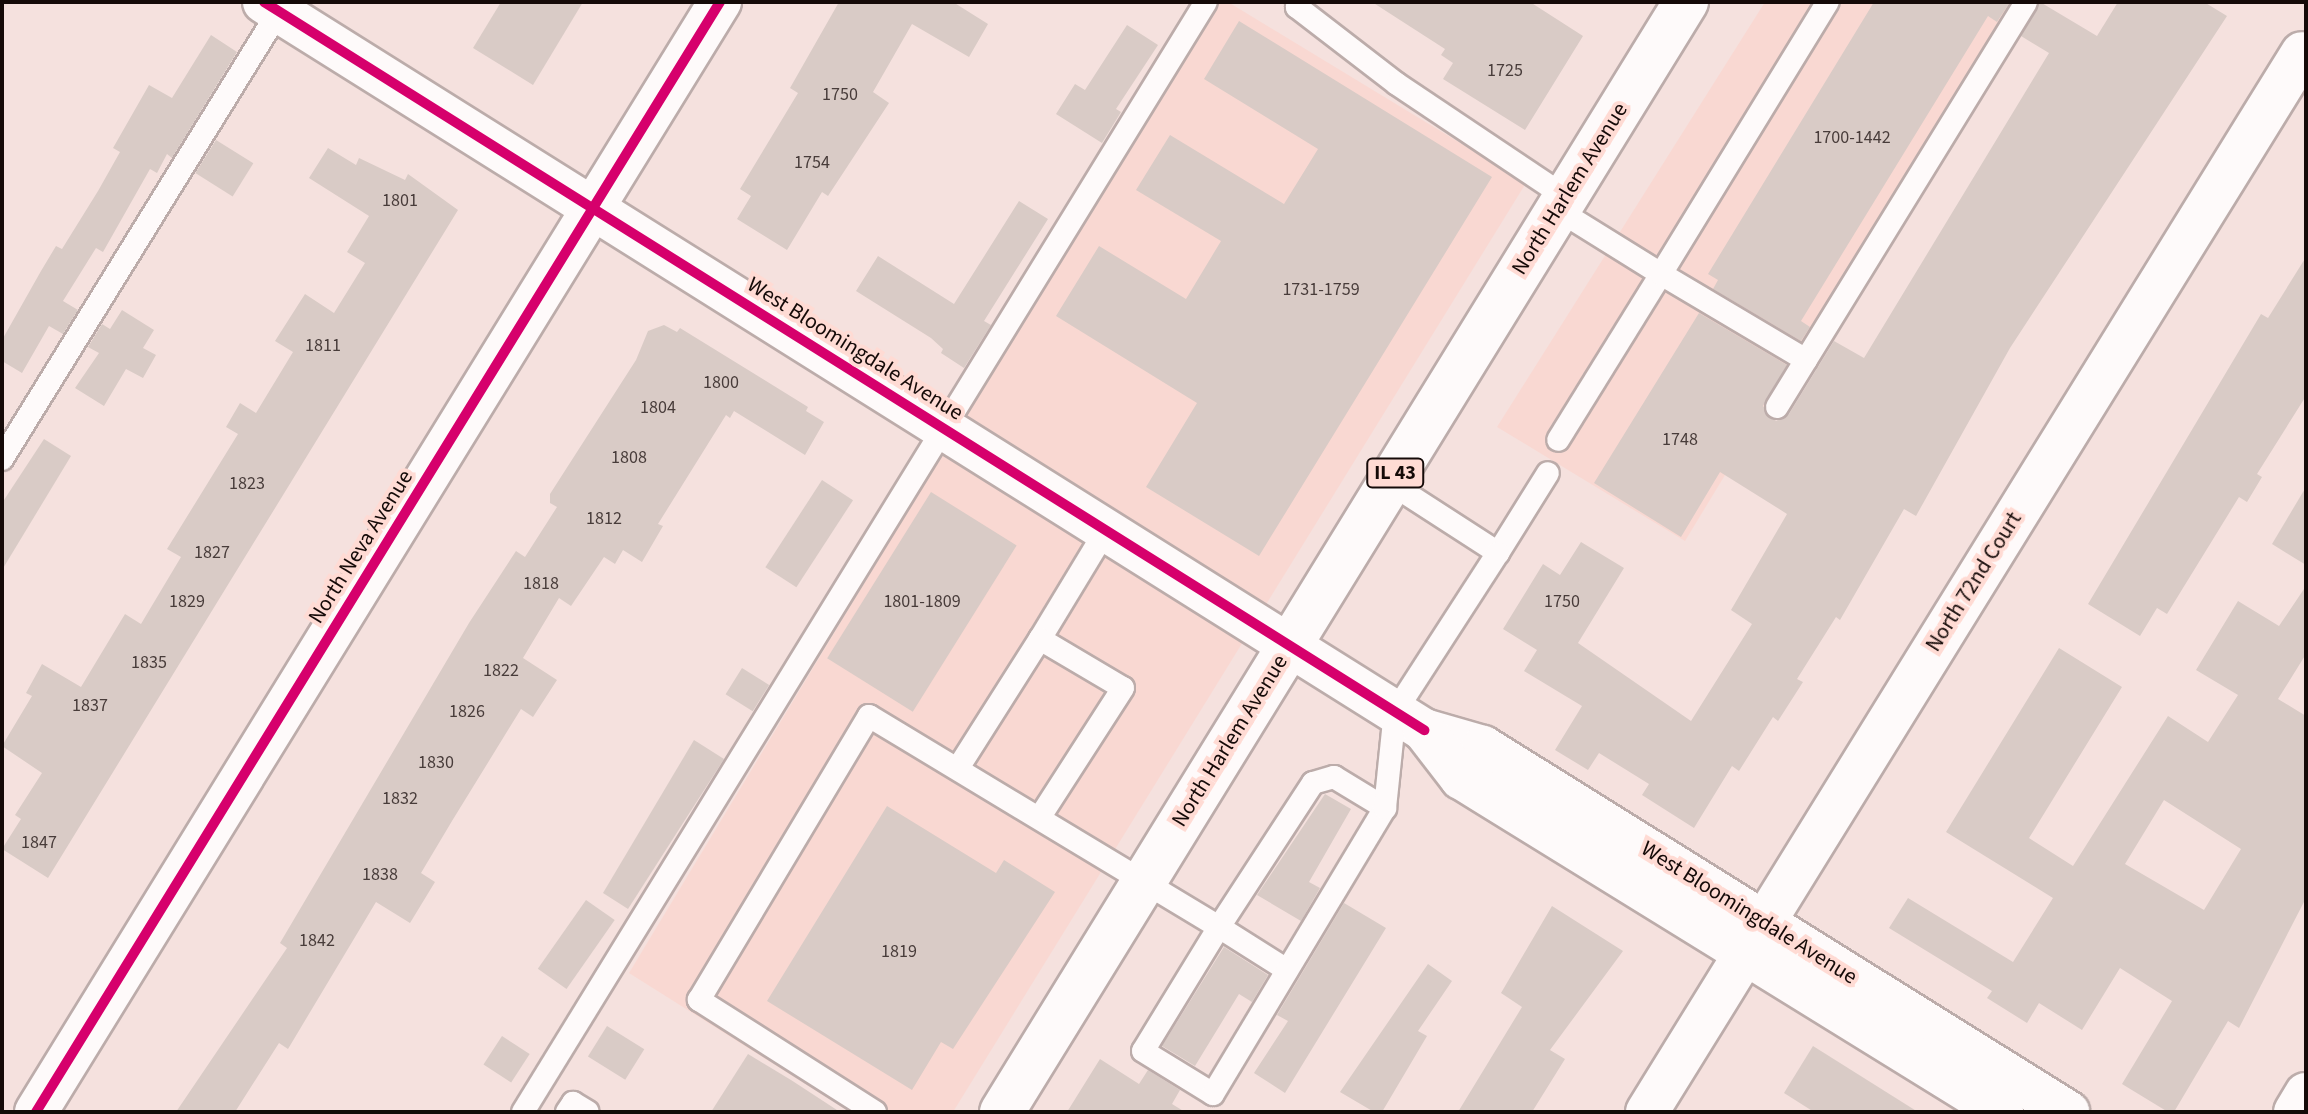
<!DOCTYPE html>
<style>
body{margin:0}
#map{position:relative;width:2308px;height:1114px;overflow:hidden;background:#f5e1de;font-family:"Source Sans 3",sans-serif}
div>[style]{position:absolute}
.built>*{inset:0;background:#f9d8d2}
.building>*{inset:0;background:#d9cbc6;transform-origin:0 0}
.roads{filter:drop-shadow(2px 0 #bcacaa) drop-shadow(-2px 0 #bcacaa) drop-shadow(0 2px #bcacaa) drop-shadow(0 -2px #bcacaa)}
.service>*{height:22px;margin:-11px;padding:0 11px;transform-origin:11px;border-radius:11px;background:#fefafa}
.minor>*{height:42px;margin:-21px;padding:0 21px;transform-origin:21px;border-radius:21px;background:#fefafa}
.primary>*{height:44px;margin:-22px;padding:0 22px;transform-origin:22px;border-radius:22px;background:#fefafa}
.cycleway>*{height:10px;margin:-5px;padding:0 5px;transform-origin:5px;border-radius:5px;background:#d6006c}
span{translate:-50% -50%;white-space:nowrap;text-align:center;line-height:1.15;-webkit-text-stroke:8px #ffdbd4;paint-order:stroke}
.number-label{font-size:18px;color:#483c3a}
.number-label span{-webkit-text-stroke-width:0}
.shield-label span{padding:2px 6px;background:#ffdbd4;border:2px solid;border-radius:6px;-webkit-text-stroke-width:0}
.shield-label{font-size:20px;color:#150a08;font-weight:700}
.street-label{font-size:22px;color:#150a08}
.frame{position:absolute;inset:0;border:4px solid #150a08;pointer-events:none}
</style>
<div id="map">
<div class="built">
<i style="clip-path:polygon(1215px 2px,1228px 2px,1526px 183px,953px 1112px,850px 1112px,629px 973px)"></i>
<i style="clip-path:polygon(1765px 2px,2012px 2px,1685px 541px,1497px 427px)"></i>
</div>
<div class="building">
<i style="clip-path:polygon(501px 2px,583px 2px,533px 85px,473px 48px)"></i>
<i style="clip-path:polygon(839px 2px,953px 2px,988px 24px,969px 57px,912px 24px,873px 92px,889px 103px,828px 196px,822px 192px,787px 250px,737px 219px,751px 196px,740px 189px,798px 93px,790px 88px)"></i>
<i style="clip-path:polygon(1372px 2px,1530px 2px,1583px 36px,1525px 130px,1443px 79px,1453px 63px,1441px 55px,1445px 49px)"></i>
<i style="clip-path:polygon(1874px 2px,2010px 2px,1997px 22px,1988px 16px,1801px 321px,1810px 327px,1801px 341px,1713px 289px,1718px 280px,1708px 274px)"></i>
<i style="clip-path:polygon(2040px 2px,2097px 36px,2118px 2px,2204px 2px,2227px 16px,2010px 348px,1916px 516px,1904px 509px,1840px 620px,1836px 617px,1797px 679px,1803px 682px,1778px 721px,1773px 717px,1739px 771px,1732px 766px,1694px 828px,1642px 795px,1649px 784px,1599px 753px,1588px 770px,1555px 750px,1582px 706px,1524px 671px,1537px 650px,1503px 629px,1543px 564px,1560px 575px,1581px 542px,1624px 568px,1578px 643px,1691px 721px,1752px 624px,1731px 610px,1787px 514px,1720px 472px,1681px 537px,1594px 483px,1699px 313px,1787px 365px,1763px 406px,1776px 421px,1789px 414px,1834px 341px,1864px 358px,2049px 53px,2021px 36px)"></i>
<i style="clip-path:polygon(1239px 21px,1492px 177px,1259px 556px,1146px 487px,1197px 403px,1056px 316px,1099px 246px,1186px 299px,1221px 241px,1136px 190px,1170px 135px,1284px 204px,1318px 149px,1204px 79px)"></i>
<i style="clip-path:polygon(1127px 25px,1158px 45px,1116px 109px,1121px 112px,1102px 143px,1056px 114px,1075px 84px,1085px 90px)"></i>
<i style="clip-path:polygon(211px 35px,237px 52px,172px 158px,167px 154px,157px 173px,150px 169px,103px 252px,96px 248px,63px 301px,78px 310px,63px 334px,49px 326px,22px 373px,2px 361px,2px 340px,41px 271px,56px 246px,62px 249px,98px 191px,120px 152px,113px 148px,149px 85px,172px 98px)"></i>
<i style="left:216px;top:140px;width:44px;height:39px;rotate:32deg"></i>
<i style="clip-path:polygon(328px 148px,356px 165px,359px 158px,405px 180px,408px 174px,458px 210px,48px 878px,2px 849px,21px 819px,15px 815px,42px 773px,2px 746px,32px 696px,26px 693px,42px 664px,81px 687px,125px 614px,141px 624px,181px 557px,167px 549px,238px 434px,226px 427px,240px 403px,256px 413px,293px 352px,275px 341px,305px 294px,334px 313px,365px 263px,347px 252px,369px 216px,309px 178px)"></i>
<i style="clip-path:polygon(1019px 201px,1048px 219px,984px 321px,991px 325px,964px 368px,941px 353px,943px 349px,931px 338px,856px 291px,878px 256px,954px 304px)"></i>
<i style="clip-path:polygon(2306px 257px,2306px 396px,2257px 474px,2262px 477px,2247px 502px,2239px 497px,2167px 614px,2157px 608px,2140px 636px,2088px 604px,2261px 314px,2268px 318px)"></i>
<i style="clip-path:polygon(122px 310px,154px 330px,143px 348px,156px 355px,143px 378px,126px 369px,104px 406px,75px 388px,99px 353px,88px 347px,102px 324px,110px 329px)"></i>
<i style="clip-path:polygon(664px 325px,677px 332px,680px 328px,808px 407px,806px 411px,824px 422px,805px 455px,734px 411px,730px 418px,726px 415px,658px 524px,663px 526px,642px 562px,623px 550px,615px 564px,604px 557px,571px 606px,559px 598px,523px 658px,557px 680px,533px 717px,521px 709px,452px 821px,421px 873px,435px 882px,410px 923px,376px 902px,288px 1049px,279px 1043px,235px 1112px,176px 1112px,287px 948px,280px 943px,469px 623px,516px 551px,525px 557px,557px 507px,550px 503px,550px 494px,636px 360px,648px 331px)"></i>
<i style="clip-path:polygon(44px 439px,71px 456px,2px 570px,2px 503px)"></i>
<i style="left:822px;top:480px;width:37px;height:104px;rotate:33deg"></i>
<i style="clip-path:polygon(2306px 487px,2306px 565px,2272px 544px)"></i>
<i style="left:931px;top:492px;width:101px;height:196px;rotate:32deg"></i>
<i style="clip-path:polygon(evenodd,2306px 586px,2306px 654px,2278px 699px,2306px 716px,2306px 898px,2239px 1028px,2228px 1021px,2174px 1112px,2168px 1112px,2122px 1084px,2172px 1001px,2120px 968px,2082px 1030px,2039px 1003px,2027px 1023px,1987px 998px,1992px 991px,1889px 928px,1908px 898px,2013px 962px,2053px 898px,1946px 832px,2059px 648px,2122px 687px,2029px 838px,2073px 866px,2168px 716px,2208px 742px,2238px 695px,2196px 670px,2238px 601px,2279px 626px,2306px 586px,2164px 800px,2241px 849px,2204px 910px,2125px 864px,2164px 800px)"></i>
<i style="left:742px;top:668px;width:32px;height:31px;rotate:32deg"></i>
<i style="clip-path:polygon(694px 740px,724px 759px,628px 909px,603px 893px)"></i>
<i style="clip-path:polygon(1325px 794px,1351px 809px,1309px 882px,1320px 888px,1301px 921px,1257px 895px)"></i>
<i style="clip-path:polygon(887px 806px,996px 873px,1004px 860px,1055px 892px,953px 1049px,941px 1042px,912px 1090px,767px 1001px)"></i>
<i style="left:586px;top:900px;width:35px;height:84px;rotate:35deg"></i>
<i style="clip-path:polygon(1344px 903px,1386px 928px,1285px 1093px,1254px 1073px,1288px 1021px,1277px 1015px)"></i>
<i style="clip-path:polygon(1552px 906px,1623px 951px,1550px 1050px,1565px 1059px,1532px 1112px,1458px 1112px,1522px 1007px,1501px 993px)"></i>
<i style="clip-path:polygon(1224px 947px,1268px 975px,1252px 1002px,1239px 994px,1195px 1066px,1162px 1046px)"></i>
<i style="clip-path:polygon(1428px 964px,1452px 981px,1418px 1031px,1427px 1036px,1382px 1112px,1374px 1112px,1340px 1092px)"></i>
<i style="left:607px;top:1026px;width:44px;height:36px;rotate:32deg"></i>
<i style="left:502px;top:1036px;width:33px;height:34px;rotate:33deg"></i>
<i style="clip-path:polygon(1813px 1046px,1918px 1112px,1814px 1112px,1784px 1093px)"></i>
<i style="clip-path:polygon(748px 1054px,791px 1080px,840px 1112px,711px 1112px)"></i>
<i style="clip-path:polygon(1100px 1059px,1139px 1084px,1148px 1070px,1180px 1090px,1172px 1104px,1185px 1112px,1067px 1112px)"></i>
</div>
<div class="roads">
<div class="service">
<i style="left:1300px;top:2px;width:6px;rotate:121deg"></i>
<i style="left:1297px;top:7px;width:126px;rotate:37.6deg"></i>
<i style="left:1397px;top:84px;width:203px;rotate:33.8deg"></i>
<i style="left:1558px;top:210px;width:121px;rotate:31.9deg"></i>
<i style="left:1661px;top:274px;width:195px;rotate:121.8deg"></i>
<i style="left:1806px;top:360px;width:169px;rotate:-149.3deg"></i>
<i style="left:1661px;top:274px;width:319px;rotate:-58.5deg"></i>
<i style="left:1777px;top:407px;width:475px;rotate:-58.4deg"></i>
<i style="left:2px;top:459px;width:536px;rotate:-58.27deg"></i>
<i style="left:1390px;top:483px;width:129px;rotate:32.9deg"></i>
<i style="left:1498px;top:553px;width:94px;rotate:-58deg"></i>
<i style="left:1040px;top:639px;width:127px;rotate:-58.8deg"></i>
<i style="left:958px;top:768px;width:153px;rotate:-57.6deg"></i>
<i style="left:1040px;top:639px;width:96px;rotate:30.6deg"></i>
<i style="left:1123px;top:688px;width:153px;rotate:122.8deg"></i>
<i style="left:1287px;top:970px;width:80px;rotate:-147.7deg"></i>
<i style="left:1219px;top:927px;width:172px;rotate:-56.9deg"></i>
<i style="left:1313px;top:783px;width:22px;rotate:-16deg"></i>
<i style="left:1334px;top:777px;width:60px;rotate:31.3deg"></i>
<i style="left:523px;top:1112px;width:1303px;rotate:-58.4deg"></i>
<i style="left:567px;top:1112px;width:11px;rotate:-56deg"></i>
<i style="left:573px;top:1103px;width:17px;rotate:31deg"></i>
<i style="left:875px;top:1112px;width:209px;rotate:-147.5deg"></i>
<i style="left:699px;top:1000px;width:331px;rotate:-59.1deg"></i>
<i style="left:869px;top:716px;width:409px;rotate:31.1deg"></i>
<i style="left:1219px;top:927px;width:145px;rotate:121.5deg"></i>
<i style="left:1143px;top:1051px;width:82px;rotate:31.6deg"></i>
<i style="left:1213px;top:1094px;width:334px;rotate:-59deg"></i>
<i style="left:1385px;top:808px;width:97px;rotate:-84.1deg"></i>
<i style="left:1395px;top:712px;width:189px;rotate:-57.1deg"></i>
</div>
<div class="minor">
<i style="left:264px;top:2px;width:1370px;rotate:32.11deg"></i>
<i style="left:1424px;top:730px;width:61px;rotate:16.1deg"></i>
<i style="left:1483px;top:747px;width:690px;rotate:31.96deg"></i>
<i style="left:1424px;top:730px;width:61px;rotate:52.4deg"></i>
<i style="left:1461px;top:778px;width:636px;rotate:31.69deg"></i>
<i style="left:36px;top:1112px;width:1304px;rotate:-58.36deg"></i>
<i style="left:1647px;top:1112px;width:1245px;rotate:-58.26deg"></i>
<i style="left:2295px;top:1112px;width:21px;rotate:-59deg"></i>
</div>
<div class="primary">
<i style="left:1002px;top:1112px;width:1304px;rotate:-58.36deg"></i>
</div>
</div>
<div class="cycleway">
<i style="left:264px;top:2px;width:1370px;rotate:32.11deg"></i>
<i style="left:36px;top:1112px;width:1304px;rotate:-58.36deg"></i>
</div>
<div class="number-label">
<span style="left:1505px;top:71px">1725</span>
<span style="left:840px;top:95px">1750</span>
<span style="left:1852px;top:138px">1700-1442</span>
<span style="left:812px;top:163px">1754</span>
<span style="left:400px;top:201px">1801</span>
<span style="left:1321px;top:290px">1731-1759</span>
<span style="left:323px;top:346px">1811</span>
<span style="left:721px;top:383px">1800</span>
<span style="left:658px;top:408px">1804</span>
<span style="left:1680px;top:440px">1748</span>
<span style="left:629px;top:458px">1808</span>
<span style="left:247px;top:484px">1823</span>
<span style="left:604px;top:519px">1812</span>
<span style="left:212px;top:553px">1827</span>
<span style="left:541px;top:584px">1818</span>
<span style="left:187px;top:602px">1829</span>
<span style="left:922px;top:602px">1801-1809</span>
<span style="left:1562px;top:602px">1750</span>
<span style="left:149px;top:663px">1835</span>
<span style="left:501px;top:671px">1822</span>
<span style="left:90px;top:706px">1837</span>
<span style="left:467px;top:712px">1826</span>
<span style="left:436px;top:763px">1830</span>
<span style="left:400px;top:799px">1832</span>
<span style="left:39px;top:843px">1847</span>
<span style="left:380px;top:875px">1838</span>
<span style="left:317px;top:941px">1842</span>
<span style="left:899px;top:952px">1819</span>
</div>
<div class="shield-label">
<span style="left:1395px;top:473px">IL 43</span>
</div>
<div class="street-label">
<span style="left:1570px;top:189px;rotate:-58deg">North Harlem Avenue</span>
<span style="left:855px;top:349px;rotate:32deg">West Bloomingdale Avenue</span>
<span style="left:361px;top:547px;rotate:-58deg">North Neva Avenue</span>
<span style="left:1974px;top:582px;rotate:-58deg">North 72nd Court</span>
<span style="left:1230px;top:741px;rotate:-58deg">North Harlem Avenue</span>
<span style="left:1749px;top:913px;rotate:32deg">West Bloomingdale Avenue</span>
</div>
<div class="frame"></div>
</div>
